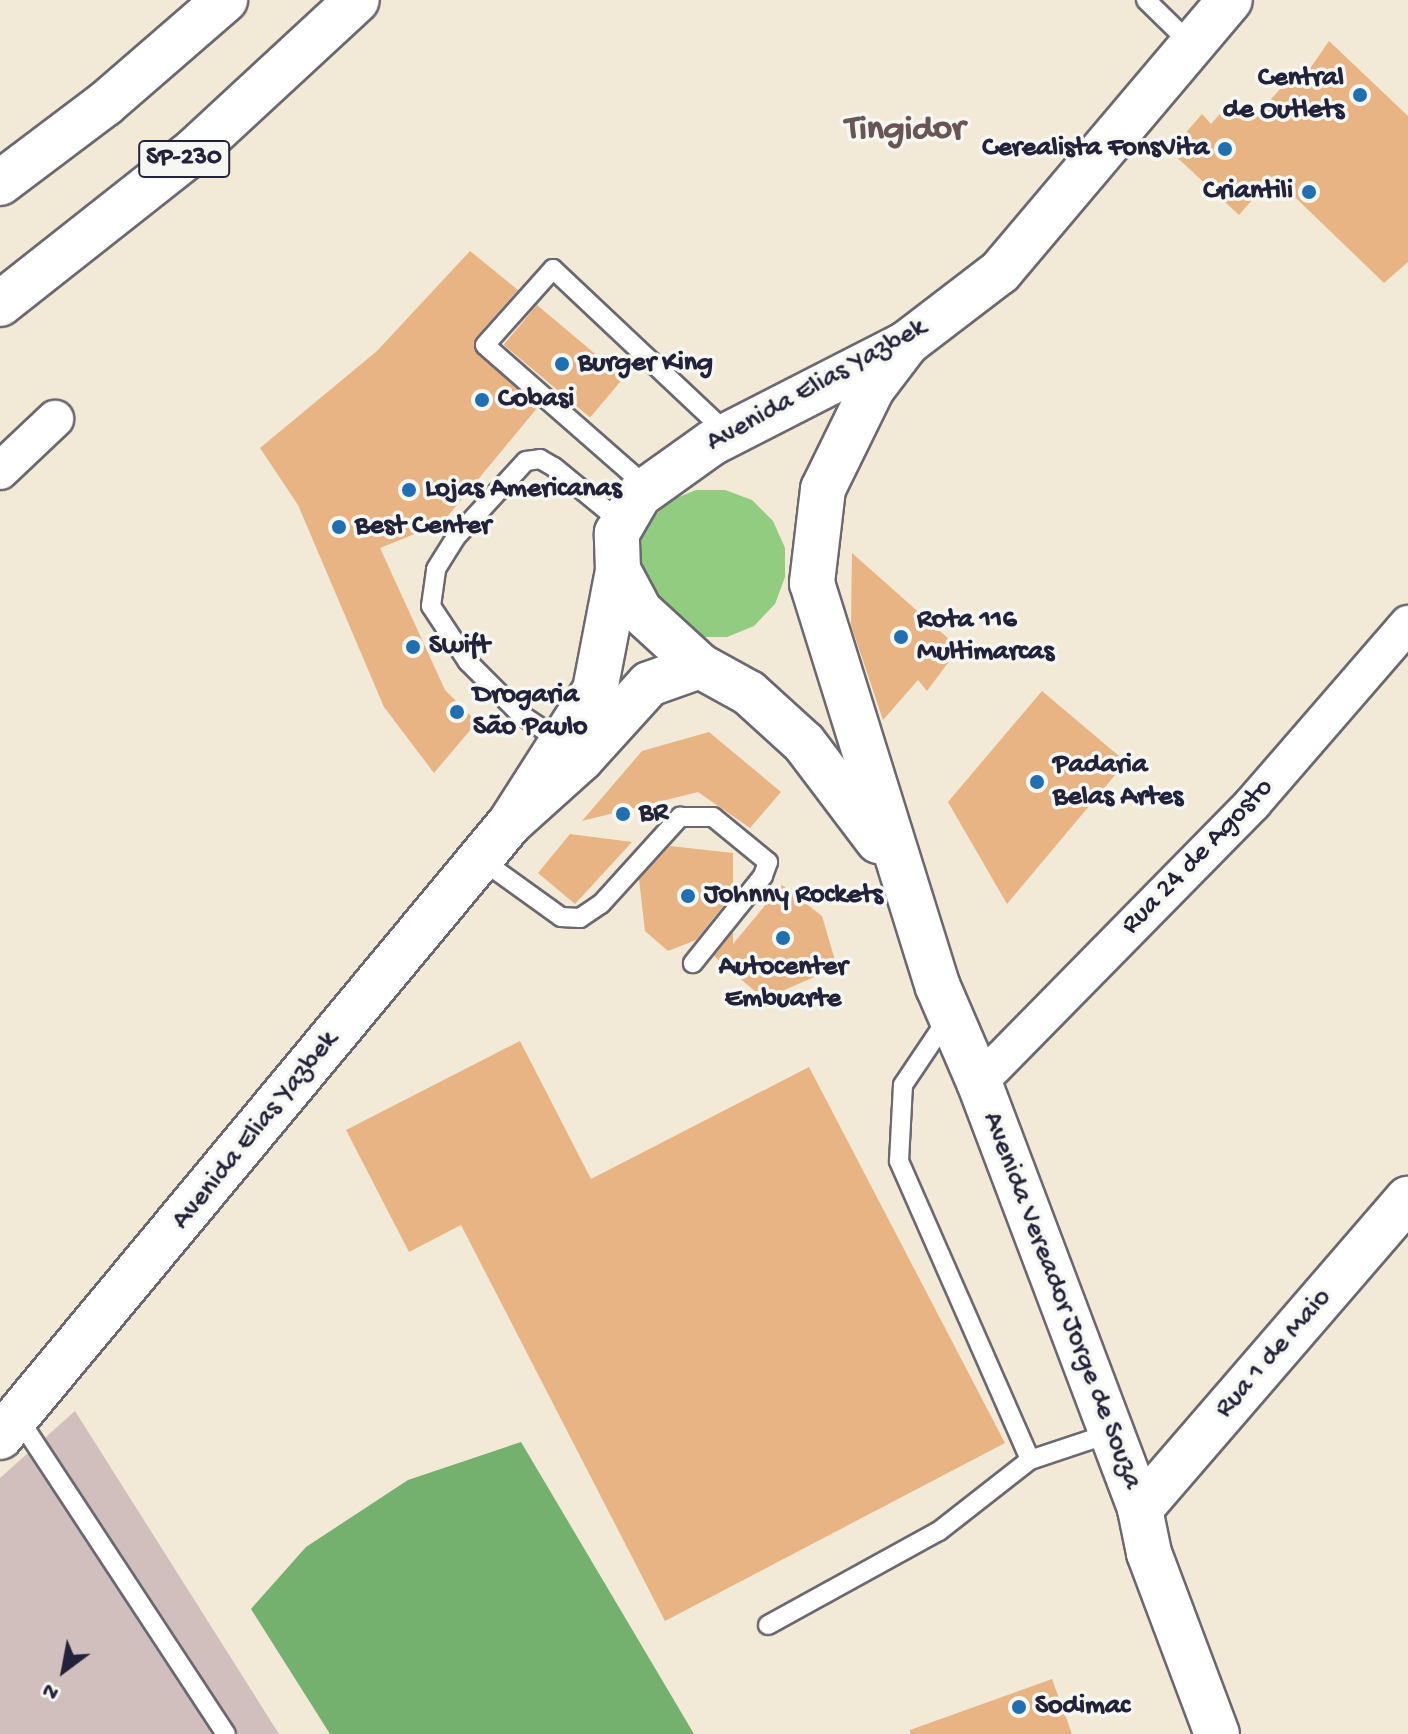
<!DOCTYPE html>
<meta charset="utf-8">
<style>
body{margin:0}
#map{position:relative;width:1408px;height:1734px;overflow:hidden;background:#f2e9d6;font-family:"Gochi Hand",sans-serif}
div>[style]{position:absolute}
.industrial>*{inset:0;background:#d1bfbe}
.green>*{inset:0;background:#91cc80}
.forest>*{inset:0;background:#74b06e}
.building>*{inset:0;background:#e9b484;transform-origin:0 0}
.roads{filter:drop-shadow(2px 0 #6b6871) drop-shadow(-2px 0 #6b6871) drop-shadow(0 2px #6b6871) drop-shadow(0 -2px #6b6871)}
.lane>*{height:18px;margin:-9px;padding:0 9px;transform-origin:9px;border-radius:9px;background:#fff}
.street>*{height:36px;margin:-18px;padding:0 18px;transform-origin:18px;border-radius:18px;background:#fff}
.secondary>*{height:44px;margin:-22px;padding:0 22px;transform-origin:22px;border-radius:22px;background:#fff}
.primary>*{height:44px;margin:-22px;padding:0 22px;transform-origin:22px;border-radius:22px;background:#fff}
.highway>*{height:44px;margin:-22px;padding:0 22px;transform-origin:22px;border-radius:22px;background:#fff}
.dots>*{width:22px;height:22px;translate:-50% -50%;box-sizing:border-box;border:4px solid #f6f6f2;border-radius:50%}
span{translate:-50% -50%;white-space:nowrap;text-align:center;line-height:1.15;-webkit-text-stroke:7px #f6f6f2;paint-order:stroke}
.shield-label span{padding:2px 6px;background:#f6f6f2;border:2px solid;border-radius:6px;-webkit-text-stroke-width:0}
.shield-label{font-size:26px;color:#22223b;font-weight:700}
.poi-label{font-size:28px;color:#22223b;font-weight:700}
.right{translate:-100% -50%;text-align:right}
.left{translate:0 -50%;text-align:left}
.street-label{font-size:28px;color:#22223b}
.district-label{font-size:36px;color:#685555;font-weight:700}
.north{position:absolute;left:24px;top:1630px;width:80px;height:80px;-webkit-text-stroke:6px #f6f6f2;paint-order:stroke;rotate:212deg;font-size:22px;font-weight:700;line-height:32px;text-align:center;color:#22223b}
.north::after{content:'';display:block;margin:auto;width:28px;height:36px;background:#22223b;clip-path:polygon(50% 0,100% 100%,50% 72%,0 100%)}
</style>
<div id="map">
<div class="industrial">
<i style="clip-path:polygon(75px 1411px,279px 1734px,0 1734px,0 1478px)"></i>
</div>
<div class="green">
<i style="clip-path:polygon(696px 490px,725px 490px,752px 500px,773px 521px,785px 548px,785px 577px,775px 604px,754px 626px,727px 637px,698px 637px,638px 579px,637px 549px,648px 523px,669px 501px)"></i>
</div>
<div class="forest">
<i style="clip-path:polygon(521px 1442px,694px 1734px,330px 1734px,251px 1609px,306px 1547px,408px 1480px)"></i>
</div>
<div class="building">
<i style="clip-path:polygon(1329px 41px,1408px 116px,1408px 262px,1384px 283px,1273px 176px,1239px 215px,1170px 151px,1202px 114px,1211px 124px,1231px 101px,1253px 119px,1299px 68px,1309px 70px)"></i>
<i style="clip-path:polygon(470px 251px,518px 290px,476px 337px,474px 350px,538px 407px,442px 523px,380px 548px,445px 690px,477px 722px,434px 773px,384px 707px,298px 505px,260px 448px,377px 351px)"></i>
<i style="left:537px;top:305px;width:113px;height:52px;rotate:40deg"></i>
<i style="clip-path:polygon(852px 553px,959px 648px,927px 691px,918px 680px,883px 720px,851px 625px)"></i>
<i style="clip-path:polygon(1042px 691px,1126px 762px,1007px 904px,948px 802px)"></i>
<i style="clip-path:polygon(709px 732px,781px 792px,750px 828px,698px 792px,582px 821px,642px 751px)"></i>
<i style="clip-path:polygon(570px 834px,632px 842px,575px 904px,538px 873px)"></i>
<i style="clip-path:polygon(670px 846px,733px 853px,733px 894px,696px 940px,668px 951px,645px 931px,639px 879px)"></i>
<i style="clip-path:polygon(782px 885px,822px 916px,837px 967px,764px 999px,714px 956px,733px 932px,733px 944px)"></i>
<i style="clip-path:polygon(520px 1041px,591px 1179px,809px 1067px,1005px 1443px,665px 1621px,461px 1225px,409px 1252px,346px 1130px)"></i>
<i style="clip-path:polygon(1052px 1679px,1072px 1734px,910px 1734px,910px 1730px)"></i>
</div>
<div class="roads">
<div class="lane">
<i style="left:1146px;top:0;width:64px;rotate:44.4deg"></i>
<i style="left:647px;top:487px;width:215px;rotate:-138.8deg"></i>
<i style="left:485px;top:345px;width:102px;rotate:-48.2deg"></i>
<i style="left:553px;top:269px;width:241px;rotate:43.3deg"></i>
<i style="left:562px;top:742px;width:50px;rotate:-146.3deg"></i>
<i style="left:520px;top:714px;width:74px;rotate:-135deg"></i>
<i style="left:468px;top:662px;width:67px;rotate:-123.5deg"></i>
<i style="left:431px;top:606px;width:37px;rotate:-82deg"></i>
<i style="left:436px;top:569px;width:38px;rotate:-58deg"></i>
<i style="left:456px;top:537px;width:103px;rotate:-47.4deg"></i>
<i style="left:526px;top:461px;width:14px;rotate:-8deg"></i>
<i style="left:540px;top:459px;width:16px;rotate:30deg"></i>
<i style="left:554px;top:467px;width:87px;rotate:39.4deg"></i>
<i style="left:479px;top:858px;width:101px;rotate:35.7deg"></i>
<i style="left:561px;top:917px;width:19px;rotate:3deg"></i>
<i style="left:580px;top:918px;width:25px;rotate:-34deg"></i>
<i style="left:601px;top:904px;width:118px;rotate:-47.8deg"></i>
<i style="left:680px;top:817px;width:33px"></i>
<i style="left:713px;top:817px;width:71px;rotate:39.3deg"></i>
<i style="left:768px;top:862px;width:15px;rotate:110deg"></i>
<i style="left:763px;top:876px;width:112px;rotate:128.8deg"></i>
<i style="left:948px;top:1018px;width:81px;rotate:123.9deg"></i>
<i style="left:903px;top:1085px;width:76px;rotate:93deg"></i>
<i style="left:899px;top:1161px;width:326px;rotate:66.3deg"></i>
<i style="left:1030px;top:1460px;width:85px;rotate:-18.4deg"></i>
<i style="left:19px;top:1419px;width:377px;rotate:56.7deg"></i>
<i style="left:768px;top:1625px;width:195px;rotate:-28.8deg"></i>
<i style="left:939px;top:1531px;width:115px;rotate:-38deg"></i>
</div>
<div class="street">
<i style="left:0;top:471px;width:76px;rotate:-43.4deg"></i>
<i style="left:979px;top:1082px;width:391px;rotate:-45.5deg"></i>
<i style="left:1253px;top:803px;width:237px;rotate:-49.1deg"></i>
</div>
<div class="secondary">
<i style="left:1140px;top:1509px;width:45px;rotate:78.4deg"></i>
<i style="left:1149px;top:1553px;width:193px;rotate:69.4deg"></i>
</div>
<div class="primary">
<i style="left:907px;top:343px;width:58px;rotate:127.3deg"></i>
<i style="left:872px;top:389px;width:111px;rotate:116.1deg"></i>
<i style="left:823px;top:489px;width:95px;rotate:96.7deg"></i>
<i style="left:812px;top:583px;width:423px;rotate:72.7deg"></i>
<i style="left:938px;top:987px;width:103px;rotate:66.7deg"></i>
<i style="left:979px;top:1082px;width:456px;rotate:69.3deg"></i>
<i style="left:1140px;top:1509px;width:410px;rotate:-49.2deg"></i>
<i style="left:618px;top:570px;width:47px;rotate:61.8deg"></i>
<i style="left:640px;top:611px;width:81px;rotate:42.5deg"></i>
<i style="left:700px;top:666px;width:56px;rotate:28.9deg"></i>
<i style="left:749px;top:693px;width:74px;rotate:42.3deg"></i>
<i style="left:804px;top:743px;width:123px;rotate:52.9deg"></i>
<i style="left:510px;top:823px;width:158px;rotate:-57.4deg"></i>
<i style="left:595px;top:690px;width:122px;rotate:-79.1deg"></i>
<i style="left:618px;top:570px;width:37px;rotate:-92deg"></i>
<i style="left:617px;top:533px;width:44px;rotate:-59.9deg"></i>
<i style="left:639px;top:495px;width:90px;rotate:-35.5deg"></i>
<i style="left:712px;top:443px;width:219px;rotate:-27.1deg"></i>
<i style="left:907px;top:343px;width:117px;rotate:-37.4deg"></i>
<i style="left:1000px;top:272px;width:356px;rotate:-49.8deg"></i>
<i style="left:0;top:1437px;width:798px;rotate:-50.29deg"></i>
<i style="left:510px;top:823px;width:96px;rotate:-42deg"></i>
<i style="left:581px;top:759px;width:101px;rotate:-47.8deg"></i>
<i style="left:649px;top:684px;width:54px;rotate:-19.4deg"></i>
</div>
<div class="highway">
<i style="left:0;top:183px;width:131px;rotate:-37deg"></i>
<i style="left:105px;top:104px;width:159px;rotate:-40.9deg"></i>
<i style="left:0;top:304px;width:250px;rotate:-38.3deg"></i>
<i style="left:196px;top:149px;width:219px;rotate:-42.8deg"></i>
</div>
</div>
<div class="dots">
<i style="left:1360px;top:95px;background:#1f6fb2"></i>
<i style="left:1225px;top:149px;background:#1f6fb2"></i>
<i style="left:1309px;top:192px;background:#1f6fb2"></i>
<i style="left:562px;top:364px;background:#1f6fb2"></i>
<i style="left:482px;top:400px;background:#1f6fb2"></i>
<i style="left:409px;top:490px;background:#1f6fb2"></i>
<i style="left:339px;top:527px;background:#1f6fb2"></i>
<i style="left:901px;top:637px;background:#1f6fb2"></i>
<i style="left:413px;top:647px;background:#1f6fb2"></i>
<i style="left:457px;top:712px;background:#1f6fb2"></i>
<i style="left:1037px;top:782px;background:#1f6fb2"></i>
<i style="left:623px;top:814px;background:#1f6fb2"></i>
<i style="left:688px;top:896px;background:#1f6fb2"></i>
<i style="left:783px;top:938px;background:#1f6fb2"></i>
<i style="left:1019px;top:1707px;background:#1f6fb2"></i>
</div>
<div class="shield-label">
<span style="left:184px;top:159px">SP-230</span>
</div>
<div class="poi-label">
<span class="right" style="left:1344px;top:95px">Central<br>de Outlets</span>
<span class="right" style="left:1209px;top:149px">Cerealista FonsVita</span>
<span class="right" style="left:1293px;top:192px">Criantili</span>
<span class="left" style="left:578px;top:364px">Burger King</span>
<span class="left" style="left:498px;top:400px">Cobasi</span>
<span class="left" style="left:425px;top:490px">Lojas Americanas</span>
<span class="left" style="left:355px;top:527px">Best Center</span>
<span class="left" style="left:917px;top:637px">Rota 116<br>Multimarcas</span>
<span class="left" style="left:429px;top:647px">Swift</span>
<span class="left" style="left:473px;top:712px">Drogaria<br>São Paulo</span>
<span class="left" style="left:1053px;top:782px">Padaria<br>Belas Artes</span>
<span class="left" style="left:639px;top:814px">BR</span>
<span class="left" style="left:704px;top:896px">Johnny Rockets</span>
<span style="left:783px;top:984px">Autocenter<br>Embuarte</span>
<span class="left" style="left:1035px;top:1707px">Sodimac</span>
</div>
<div class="street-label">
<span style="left:817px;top:386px;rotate:-29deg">Avenida Elias Yazbek</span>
<span style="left:1198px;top:857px;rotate:-46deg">Rua 24 de Agosto</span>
<span style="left:256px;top:1131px;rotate:-51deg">Avenida Elias Yazbek</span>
<span style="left:1061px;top:1301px;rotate:69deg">Avenida Vereador Jorge de Souza</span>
<span style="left:1274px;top:1354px;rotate:-49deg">Rua 1 de Maio</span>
</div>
<div class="district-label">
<span style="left:905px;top:131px">Tingidor</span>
</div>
<div class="north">N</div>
</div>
